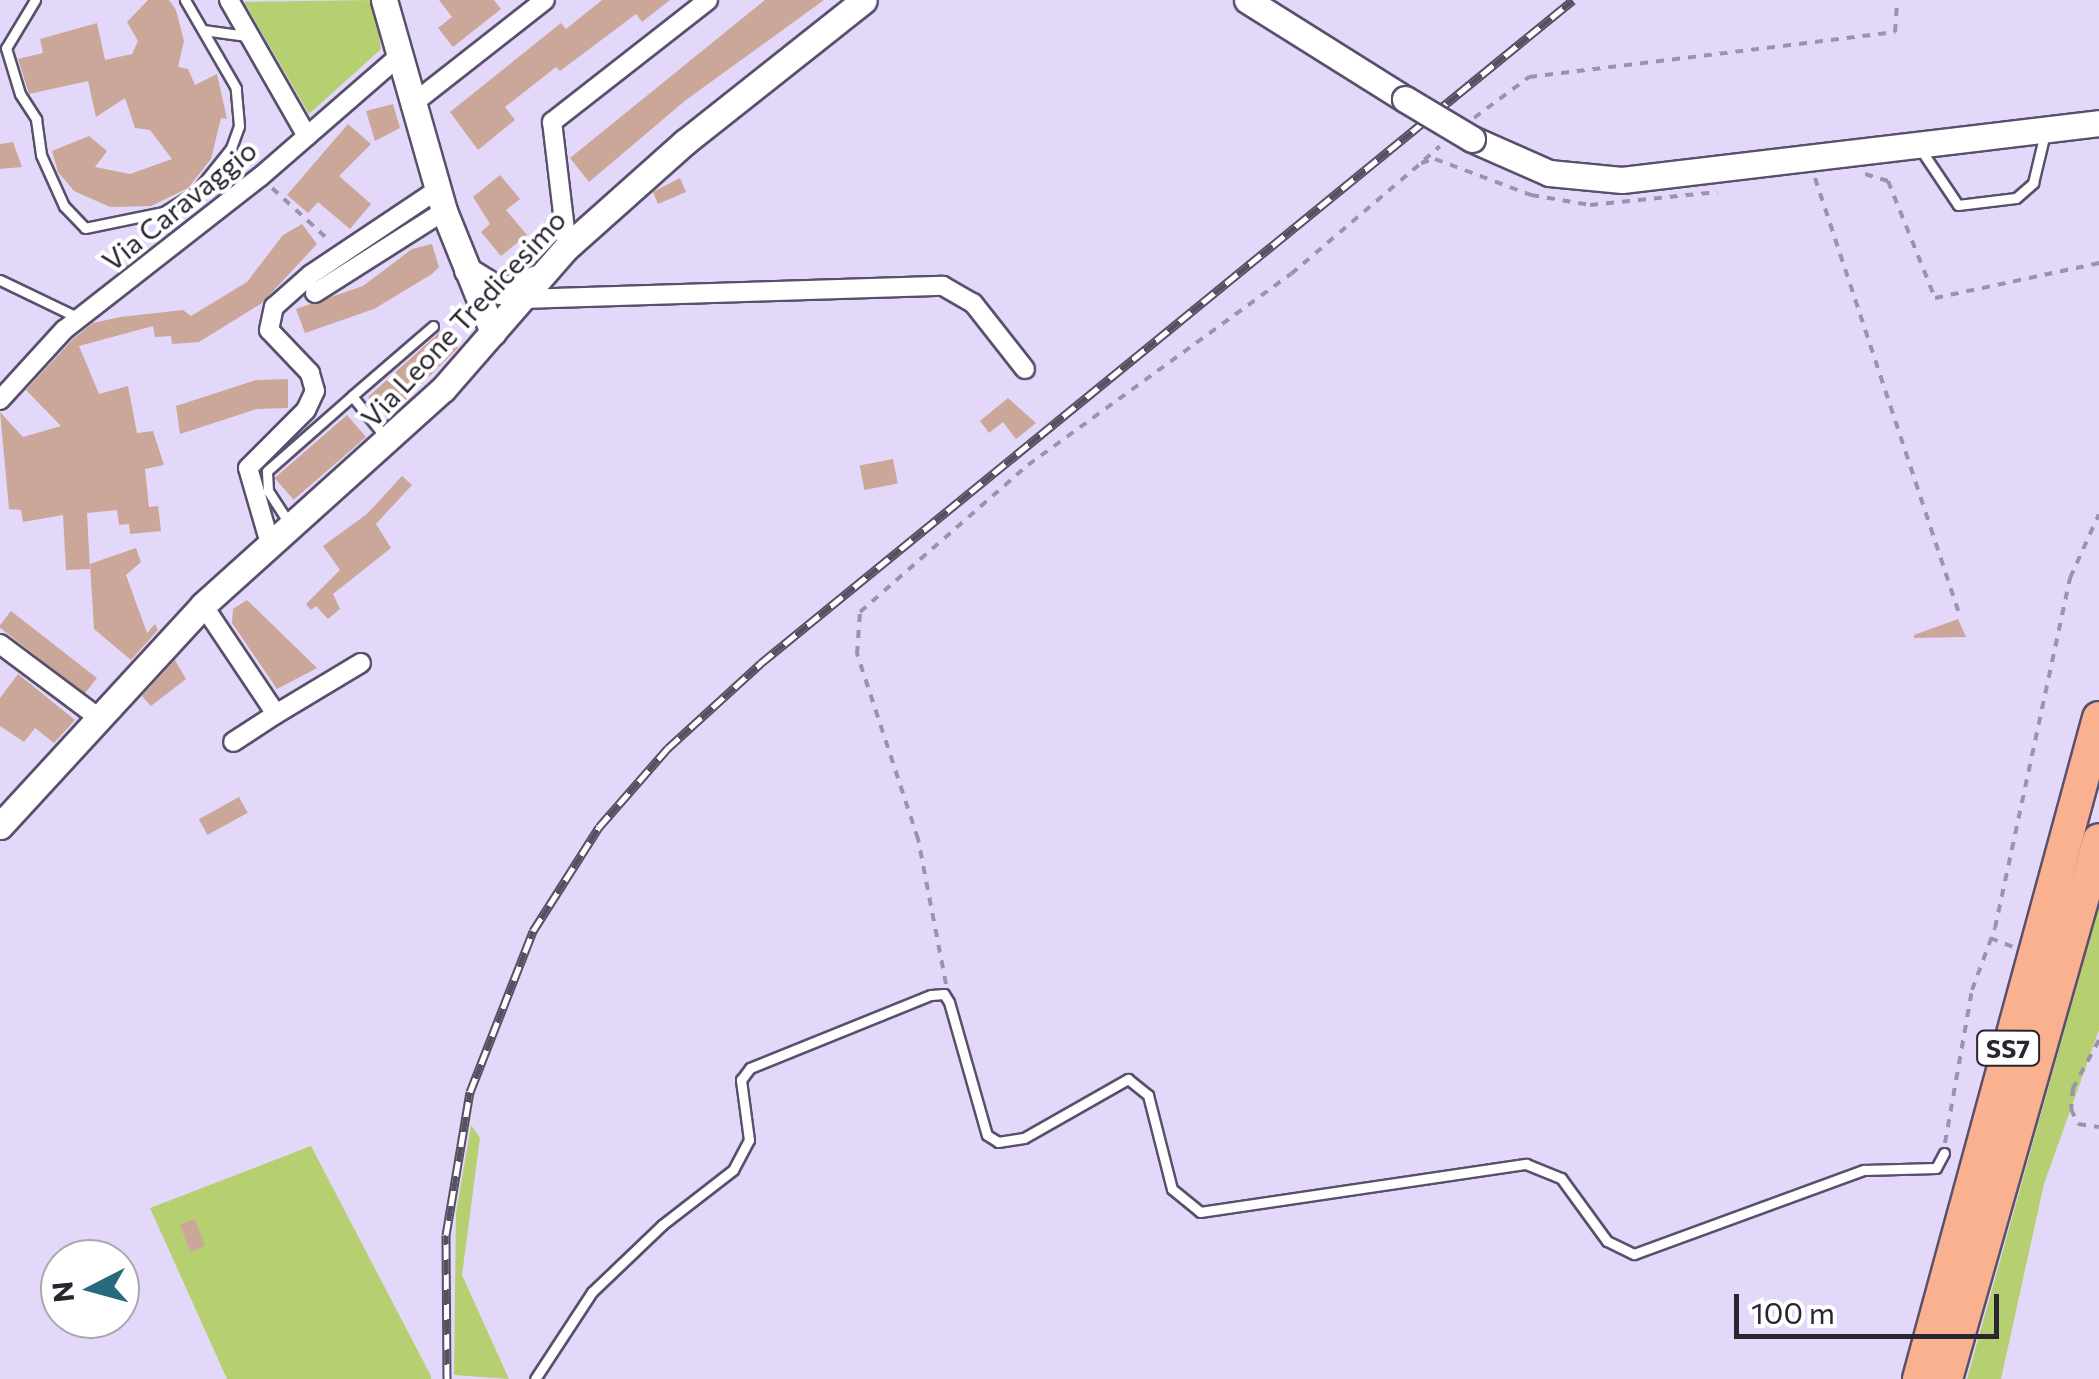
<!DOCTYPE html>
<style>
body{margin:0}
#map{position:relative;width:2099px;height:1379px;overflow:hidden;background:#e3d8fa;font-family:Commissioner,sans-serif}
div>[style]{position:absolute}
.green>*{inset:0;background:#b6cf71}
.building>*{inset:0;background:#cba799;transform-origin:0 0}
.path>*{height:4px;margin-top:-2px;transform-origin:0;background:repeating-linear-gradient(90deg,#9b93ac 0 8px,transparent 0 16px)}
.roads{filter:drop-shadow(2px 0 #59506c) drop-shadow(-2px 0 #59506c) drop-shadow(0 2px #59506c) drop-shadow(0 -2px #59506c)}
.lane>*{height:9px;margin:-4.5px;padding:0 4.5px;transform-origin:4.5px;border-radius:4.5px;background:#fff}
.street>*{height:18px;margin:-9px;padding:0 9px;transform-origin:9px;border-radius:9px;background:#fff}
.secondary>*{height:25px;margin:-12.5px;padding:0 12.5px;transform-origin:12.5px;border-radius:12.5px;background:#fff}
.highway>*{height:32px;margin:-16px;padding:0 16px;transform-origin:16px;border-radius:16px;background:#f9b18f}
.rail>*{height:9px;margin-top:-4.5px;transform-origin:0;background:repeating-linear-gradient(90deg,#fff 0 15px,#565162 0 30px);box-sizing:border-box;border-block:2px solid #565162}
.bridges{filter:drop-shadow(2px 0 #59506c) drop-shadow(-2px 0 #59506c) drop-shadow(0 2px #59506c) drop-shadow(0 -2px #59506c)}
.secondary-bridge>*{height:25px;margin:-12.5px;padding:0 12.5px;transform-origin:12.5px;border-radius:12.5px;background:#fff}
span{translate:-50% -50%;white-space:nowrap;text-align:center;line-height:1.15;-webkit-text-stroke:8px #fff;paint-order:stroke}
.shield-label span{padding:2px 8px;background:#fff;border:2px solid;border-radius:8px;-webkit-text-stroke-width:0}
.shield-label{font-size:25px;color:#292531;font-weight:700}
.street-label{font-size:28px;color:#292531}
.north{position:absolute;left:40px;top:1239px;width:100px;height:100px;box-sizing:border-box;background:#fff;border:2px solid #a9a8ad;border-radius:50%;rotate:264deg;font-size:28px;font-weight:700;line-height:40px;text-align:center;color:#292531}
.north::after{content:'';display:block;margin:auto;width:35px;height:45px;background:#266a7b;clip-path:polygon(50% 0,100% 100%,50% 72%,0 100%)}
.scale{position:absolute;left:1734px;top:1294px;width:265px;height:45px;box-sizing:border-box;border:5px solid #292531;border-top:0;padding-left:12px;font-size:30px;line-height:35px;white-space:nowrap;color:#292531;-webkit-text-stroke:8px #fff;paint-order:stroke}
</style>
<div id="map">
<div class="green">
<i style="clip-path:polygon(374px 0,381px 49px,309px 114px,244px 2px)"></i>
<i style="clip-path:polygon(2099px 906px,2099px 1030px,2044px 1184px,2001px 1379px,1967px 1379px)"></i>
<i style="clip-path:polygon(471px 1125px,480px 1138px,462px 1275px,509px 1379px,454px 1375px,456px 1213px)"></i>
<i style="clip-path:polygon(311px 1146px,431px 1376px,431px 1379px,227px 1379px,150px 1208px)"></i>
</div>
<div class="building">
<i style="clip-path:polygon(148px 0,169px 0,176px 10px,184px 41px,178px 67px,188px 69px,195px 85px,217px 74px,227px 119px,221px 118px,211px 159px,188px 188px,151px 206px,110px 207px,74px 191px,58px 172px,52px 151px,89px 136px,107px 151px,95px 167px,130px 174px,172px 159px,150px 130px,135px 128px,125px 98px,96px 117px,88px 81px,29px 94px,18px 59px,43px 53px,40px 39px,97px 23px,105px 60px,132px 54px,138px 41px,127px 22px)"></i>
<i style="clip-path:polygon(439px 0,494px 0,501px 9px,453px 47px,438px 28px,452px 17px)"></i>
<i style="clip-path:polygon(602px 0,670px 0,642px 22px,636px 14px,560px 71px,556px 67px,505px 107px,515px 120px,478px 150px,450px 112px,561px 23px,566px 29px)"></i>
<i style="clip-path:polygon(765px 0,824px 0,686px 100px,589px 182px,570px 158px)"></i>
<i style="clip-path:polygon(393px 104px,400px 128px,375px 141px,366px 111px)"></i>
<i style="clip-path:polygon(348px 124px,371px 144px,339px 176px,371px 204px,350px 229px,318px 202px,308px 213px,287px 195px)"></i>
<i style="clip-path:polygon(13px 142px,22px 167px,0 169px,0 144px)"></i>
<i style="clip-path:polygon(500px 175px,520px 199px,506px 210px,527px 235px,501px 256px,481px 232px,490px 224px,473px 197px)"></i>
<i style="clip-path:polygon(680px 178px,686px 192px,658px 204px,653px 192px)"></i>
<i style="clip-path:polygon(302px 224px,317px 244px,262px 303px,199px 342px,172px 344px,171px 336px,155px 337px,153px 326px,79px 346px,99px 394px,128px 386px,137px 433px,153px 431px,164px 465px,145px 469px,149px 507px,158px 506px,161px 531px,130px 534px,129px 524px,119px 525px,117px 510px,87px 513px,90px 569px,66px 570px,63px 515px,23px 522px,21px 510px,9px 509px,0 412px,23px 437px,61px 426px,26px 390px,73px 339px,93px 323px,120px 317px,183px 310px,191px 316px,247px 282px,283px 235px)"></i>
<i style="clip-path:polygon(432px 244px,439px 267px,432px 274px,374px 309px,305px 333px,296px 309px,363px 286px,412px 249px)"></i>
<i style="clip-path:polygon(442px 330px,458px 348px,387px 418px,368px 397px)"></i>
<i style="clip-path:polygon(288px 379px,288px 408px,257px 409px,180px 434px,176px 406px,256px 380px)"></i>
<i style="clip-path:polygon(1008px 398px,1036px 423px,1016px 439px,1003px 422px,989px 433px,980px 421px)"></i>
<i style="left:347px;top:415px;width:29px;height:96px;rotate:49deg"></i>
<i style="left:893px;top:459px;width:25px;height:34px;rotate:79deg"></i>
<i style="clip-path:polygon(402px 476px,412px 485px,376px 524px,391px 548px,333px 594px,340px 609px,328px 619px,316px 606px,311px 610px,306px 604px,340px 570px,323px 546px,367px 514px)"></i>
<i style="clip-path:polygon(136px 548px,141px 562px,126px 575px,147px 633px,155px 624px,158px 630px,131px 660px,94px 629px,90px 564px)"></i>
<i style="clip-path:polygon(247px 600px,317px 668px,277px 689px,232px 623px,233px 609px)"></i>
<i style="left:11px;top:611px;width:109px;height:20px;rotate:38deg"></i>
<i style="clip-path:polygon(1958px 619px,1966px 637px,1914px 638px,1914px 635px)"></i>
<i style="clip-path:polygon(175px 660px,186px 679px,151px 706px,142px 696px)"></i>
<i style="clip-path:polygon(18px 674px,75px 720px,54px 743px,35px 728px,24px 742px,0 726px,0 698px)"></i>
<i style="left:239px;top:797px;width:18px;height:46px;rotate:61deg"></i>
<i style="left:195px;top:1219px;width:29px;height:16px;rotate:70deg"></i>
</div>
<div class="path">
<i style="left:1474px;top:118px;width:69px;rotate:-36.7deg"></i>
<i style="left:1529px;top:77px;width:369px;rotate:-7deg"></i>
<i style="left:1895px;top:32px;width:32px;rotate:-86deg"></i>
<i style="left:1424px;top:160px;width:21px;rotate:-41deg"></i>
<i style="left:1865px;top:174px;width:24px;rotate:17deg"></i>
<i style="left:1888px;top:181px;width:126px;rotate:68.1deg"></i>
<i style="left:1935px;top:298px;width:168px;rotate:-12deg"></i>
<i style="left:1815px;top:178px;width:456px;rotate:71.7deg"></i>
<i style="left:272px;top:188px;width:80px;rotate:42.5deg"></i>
<i style="left:1990px;top:938px;width:26px;rotate:21deg"></i>
<i style="left:946px;top:984px;width:148px;rotate:-100.9deg"></i>
<i style="left:918px;top:839px;width:195px;rotate:-108.2deg"></i>
<i style="left:857px;top:654px;width:42px;rotate:-85.9deg"></i>
<i style="left:860px;top:612px;width:223px;rotate:-41.2deg"></i>
<i style="left:1028px;top:465px;width:325px;rotate:-36deg"></i>
<i style="left:1291px;top:274px;width:171px;rotate:-40.5deg"></i>
<i style="left:1421px;top:163px;width:15px;rotate:-16deg"></i>
<i style="left:1435px;top:159px;width:103px;rotate:20.6deg"></i>
<i style="left:1531px;top:195px;width:60px;rotate:9.6deg"></i>
<i style="left:1590px;top:205px;width:128px;rotate:-5.8deg"></i>
<i style="left:2099px;top:1040px;width:55px;rotate:118.4deg"></i>
<i style="left:2073px;top:1088px;width:21px;rotate:95deg"></i>
<i style="left:2071px;top:1109px;width:17px;rotate:65deg"></i>
<i style="left:2078px;top:1124px;width:21px;rotate:8deg"></i>
<i style="left:1945px;top:1143px;width:155px;rotate:-80deg"></i>
<i style="left:1972px;top:990px;width:66px;rotate:-69.6deg"></i>
<i style="left:1995px;top:928px;width:358px;rotate:-77.9deg"></i>
<i style="left:2070px;top:578px;width:70px;rotate:-65.6deg"></i>
</div>
<div class="roads">
<div class="lane">
<i style="left:35px;top:0;width:56px;rotate:121.1deg"></i>
<i style="left:6px;top:48px;width:48px;rotate:73.1deg"></i>
<i style="left:20px;top:94px;width:30px;rotate:57deg"></i>
<i style="left:36px;top:119px;width:36px;rotate:82deg"></i>
<i style="left:41px;top:155px;width:56px;rotate:65.7deg"></i>
<i style="left:64px;top:206px;width:30px;rotate:46deg"></i>
<i style="left:85px;top:228px;width:80px;rotate:-11.6deg"></i>
<i style="left:163px;top:212px;width:37px;rotate:-31deg"></i>
<i style="left:195px;top:193px;width:58px;rotate:-51.3deg"></i>
<i style="left:231px;top:148px;width:23px;rotate:-70deg"></i>
<i style="left:239px;top:126px;width:38px;rotate:-95deg"></i>
<i style="left:236px;top:88px;width:102px;rotate:-120.1deg"></i>
<i style="left:203px;top:30px;width:44px;rotate:7.8deg"></i>
<i style="left:1921px;top:150px;width:66px;rotate:56.1deg"></i>
<i style="left:1958px;top:205px;width:58px;rotate:-6.9deg"></i>
<i style="left:2016px;top:198px;width:23px;rotate:-41deg"></i>
<i style="left:2033px;top:183px;width:51px;rotate:-76.5deg"></i>
<i style="left:0;top:280px;width:85px;rotate:25.7deg"></i>
<i style="left:387px;top:439px;width:55px;rotate:-129.1deg"></i>
<i style="left:352px;top:396px;width:107px;rotate:-40.8deg"></i>
<i style="left:289px;top:523px;width:38px;rotate:-123deg"></i>
<i style="left:268px;top:491px;width:20px;rotate:-93deg"></i>
<i style="left:267px;top:471px;width:113px;rotate:-41.4deg"></i>
<i style="left:535px;top:1379px;width:104px;rotate:-56.8deg"></i>
<i style="left:592px;top:1292px;width:97px;rotate:-43.7deg"></i>
<i style="left:662px;top:1225px;width:90px;rotate:-37.8deg"></i>
<i style="left:733px;top:1170px;width:34px;rotate:-62deg"></i>
<i style="left:749px;top:1140px;width:61px;rotate:-97.6deg"></i>
<i style="left:741px;top:1080px;width:15px;rotate:-53deg"></i>
<i style="left:750px;top:1068px;width:195px;rotate:-22deg"></i>
<i style="left:931px;top:995px;width:13px;rotate:-4deg"></i>
<i style="left:944px;top:994px;width:9px;rotate:58deg"></i>
<i style="left:949px;top:1002px;width:138px;rotate:74.1deg"></i>
<i style="left:987px;top:1135px;width:13px;rotate:32deg"></i>
<i style="left:998px;top:1142px;width:26px;rotate:-9deg"></i>
<i style="left:1024px;top:1138px;width:120px;rotate:-29.6deg"></i>
<i style="left:1128px;top:1079px;width:26px;rotate:39deg"></i>
<i style="left:1148px;top:1095px;width:97px;rotate:75.7deg"></i>
<i style="left:1172px;top:1189px;width:36px;rotate:39deg"></i>
<i style="left:1200px;top:1212px;width:330px;rotate:-8.4deg"></i>
<i style="left:1526px;top:1164px;width:38px;rotate:22deg"></i>
<i style="left:1561px;top:1178px;width:78px;rotate:53.9deg"></i>
<i style="left:1607px;top:1241px;width:30px;rotate:26deg"></i>
<i style="left:1634px;top:1254px;width:245px;rotate:-20.1deg"></i>
<i style="left:1864px;top:1170px;width:72px;rotate:-1.6deg"></i>
<i style="left:1936px;top:1168px;width:17px;rotate:-62deg"></i>
</div>
<div class="street">
<i style="left:229px;top:0;width:157px;rotate:60.2deg"></i>
<i style="left:411px;top:105px;width:170px;rotate:-38.1deg"></i>
<i style="left:567px;top:247px;width:126px;rotate:-96.8deg"></i>
<i style="left:552px;top:122px;width:198px;rotate:-38deg"></i>
<i style="left:315px;top:293px;width:153px;rotate:-32.4deg"></i>
<i style="left:522px;top:299px;width:421px;rotate:-1.8deg"></i>
<i style="left:943px;top:286px;width:34px;rotate:30deg"></i>
<i style="left:973px;top:303px;width:84px;rotate:51.8deg"></i>
<i style="left:0;top:400px;width:95px;rotate:-47.6deg"></i>
<i style="left:64px;top:330px;width:249px;rotate:-38deg"></i>
<i style="left:260px;top:177px;width:183px;rotate:-41deg"></i>
<i style="left:271px;top:547px;width:82px;rotate:-106.2deg"></i>
<i style="left:248px;top:468px;width:82px;rotate:-45deg"></i>
<i style="left:306px;top:410px;width:21px;rotate:-65deg"></i>
<i style="left:315px;top:391px;width:19px;rotate:-106deg"></i>
<i style="left:310px;top:373px;width:59px;rotate:-133.6deg"></i>
<i style="left:269px;top:330px;width:24px;rotate:-78deg"></i>
<i style="left:274px;top:307px;width:48px;rotate:-41.6deg"></i>
<i style="left:310px;top:275px;width:153px;rotate:-33.8deg"></i>
<i style="left:203px;top:605px;width:131px;rotate:56.2deg"></i>
<i style="left:276px;top:714px;width:51px;rotate:146.9deg"></i>
<i style="left:0;top:644px;width:124px;rotate:36.8deg"></i>
<i style="left:276px;top:714px;width:99px;rotate:-31deg"></i>
</div>
<div class="secondary">
<i style="left:384px;top:0;width:219px;rotate:74.1deg"></i>
<i style="left:444px;top:211px;width:131px;rotate:68deg"></i>
<i style="left:1247px;top:0;width:186px;rotate:32.1deg"></i>
<i style="left:1472px;top:139px;width:84px;rotate:23.8deg"></i>
<i style="left:1549px;top:173px;width:73px;rotate:5.5deg"></i>
<i style="left:1622px;top:180px;width:480px;rotate:-6.8deg"></i>
<i style="left:467px;top:270px;width:40px;rotate:32deg"></i>
<i style="left:501px;top:291px;width:38px;rotate:-20deg"></i>
<i style="left:0;top:826px;width:300px;rotate:-47.4deg"></i>
<i style="left:203px;top:605px;width:323px;rotate:-42deg"></i>
<i style="left:443px;top:389px;width:189px;rotate:-48.9deg"></i>
<i style="left:567px;top:247px;width:158px;rotate:-41.7deg"></i>
<i style="left:685px;top:142px;width:228px;rotate:-38.4deg"></i>
</div>
<div class="highway">
<i style="left:1919px;top:1379px;width:685px;rotate:-74.77deg"></i>
<i style="left:1946px;top:1379px;width:560px;rotate:-74.15deg"></i>
</div>
</div>
<div class="rail">
<i style="left:447px;top:1379px;width:144px;rotate:-90.4deg"></i>
<i style="left:446px;top:1235px;width:145px;rotate:-80.5deg"></i>
<i style="left:470px;top:1092px;width:173px;rotate:-68.6deg"></i>
<i style="left:533px;top:931px;width:123px;rotate:-57.6deg"></i>
<i style="left:599px;top:827px;width:105px;rotate:-48.9deg"></i>
<i style="left:668px;top:748px;width:126px;rotate:-42.4deg"></i>
<i style="left:761px;top:663px;width:1048px;rotate:-39.23deg"></i>
</div>
<div class="bridges">
<div class="secondary-bridge">
<i style="left:1405px;top:99px;width:78px;rotate:30.8deg"></i>
</div>
</div>
<div class="shield-label">
<span style="left:2008px;top:1048px">SS7</span>
</div>
<div class="street-label">
<span style="left:179px;top:205px;rotate:-39deg">Via Caravaggio</span>
<span style="left:463px;top:318px;rotate:-47deg">Via Leone Tredicesimo</span>
</div>
<div class="north">N</div>
<div class="scale">100 m</div>
</div>
